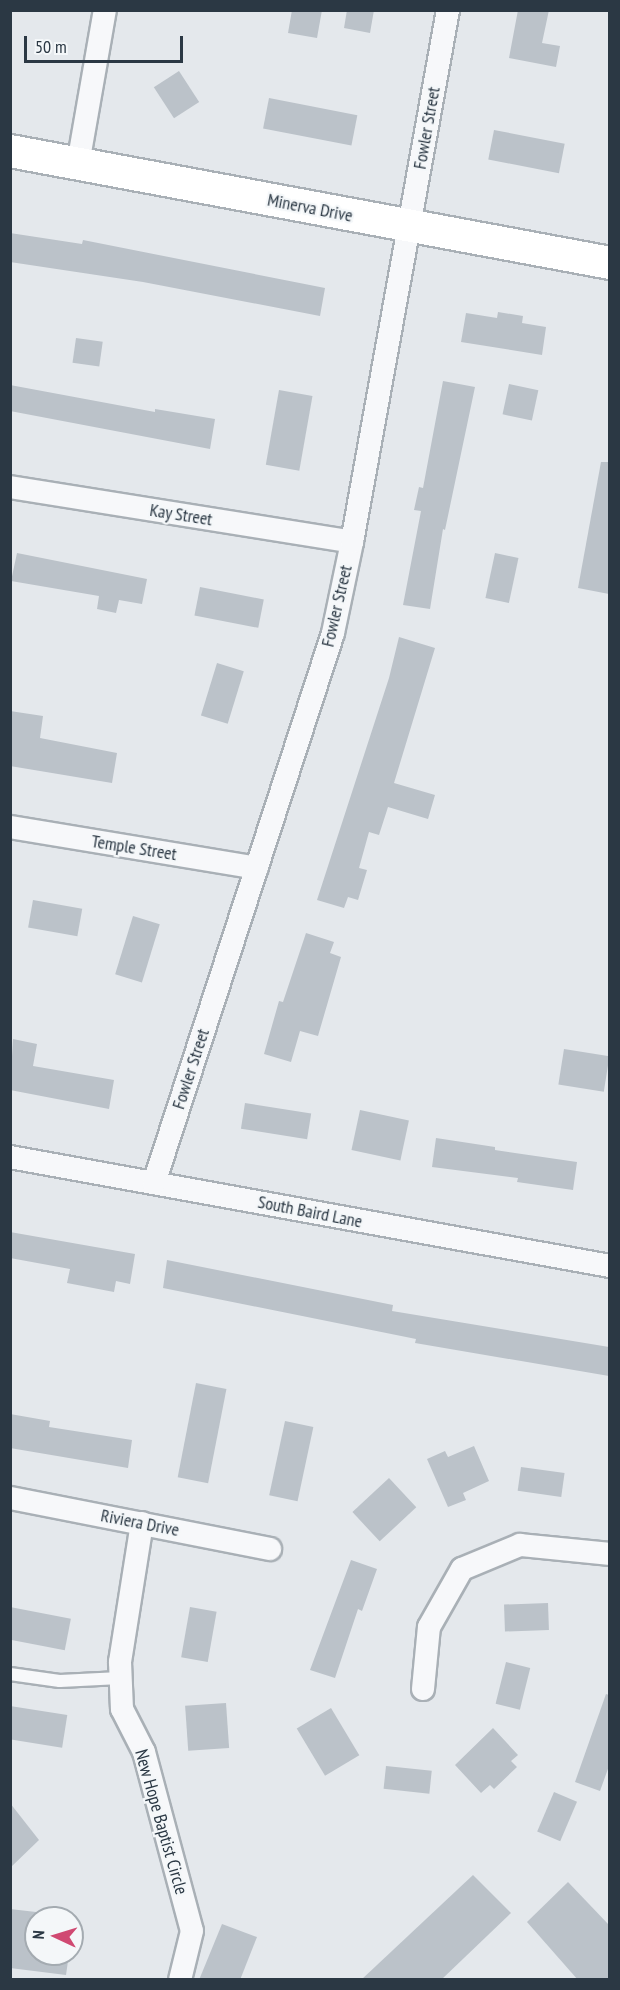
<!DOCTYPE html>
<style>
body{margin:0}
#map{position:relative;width:620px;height:1990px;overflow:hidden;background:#e4e8ec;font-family:"PT Sans Narrow",sans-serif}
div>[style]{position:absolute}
.building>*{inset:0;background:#bbc2c9;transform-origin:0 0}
.roads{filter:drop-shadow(2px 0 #a9b0b6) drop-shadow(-2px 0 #a9b0b6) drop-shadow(0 2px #a9b0b6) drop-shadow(0 -2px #a9b0b6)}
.lane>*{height:12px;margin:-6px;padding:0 6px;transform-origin:6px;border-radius:6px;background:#f7f8fa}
.street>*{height:22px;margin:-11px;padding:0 11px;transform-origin:11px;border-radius:11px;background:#f7f8fa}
.secondary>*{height:32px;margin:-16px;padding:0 16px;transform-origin:16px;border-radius:16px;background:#fff}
span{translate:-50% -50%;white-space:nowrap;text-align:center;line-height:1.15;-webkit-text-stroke:4.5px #f4f7f9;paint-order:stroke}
.street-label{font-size:18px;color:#2b3844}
.frame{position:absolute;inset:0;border:12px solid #2b3844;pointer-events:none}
.north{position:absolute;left:24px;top:1906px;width:60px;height:60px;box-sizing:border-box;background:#f4f7f9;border:2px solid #a4abb1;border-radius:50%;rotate:274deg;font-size:16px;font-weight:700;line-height:24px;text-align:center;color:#2b3844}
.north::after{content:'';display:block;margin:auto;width:21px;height:27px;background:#d04972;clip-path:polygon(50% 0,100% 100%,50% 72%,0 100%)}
.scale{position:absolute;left:24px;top:36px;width:159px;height:27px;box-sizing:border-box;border:3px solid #2b3844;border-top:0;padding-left:8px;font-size:18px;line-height:21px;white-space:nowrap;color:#2b3844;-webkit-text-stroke:4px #f4f7f9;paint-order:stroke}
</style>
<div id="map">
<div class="building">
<i style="clip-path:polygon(292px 10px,322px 10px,317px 38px,288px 33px)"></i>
<i style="clip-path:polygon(347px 10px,374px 10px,370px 33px,344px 28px)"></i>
<i style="clip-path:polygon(518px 10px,549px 10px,542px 43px,560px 46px,556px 67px,509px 58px)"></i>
<i style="left:179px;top:71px;width:37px;height:30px;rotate:57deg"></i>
<i style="left:269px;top:98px;width:90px;height:31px;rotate:11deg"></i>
<i style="left:494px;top:130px;width:72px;height:30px;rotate:11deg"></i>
<i style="clip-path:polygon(10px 233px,82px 244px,83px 240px,325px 288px,320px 316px,143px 282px,10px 262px)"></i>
<i style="clip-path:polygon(498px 312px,523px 316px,522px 323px,546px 327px,542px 355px,461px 342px,466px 313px,497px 318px)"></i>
<i style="left:76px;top:338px;width:27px;height:25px;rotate:8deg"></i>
<i style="clip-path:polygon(443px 381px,475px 387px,445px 530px,443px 529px,430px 609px,403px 605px,421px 511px,414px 510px,419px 487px,423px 488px)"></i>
<i style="left:509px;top:384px;width:30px;height:31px;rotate:12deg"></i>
<i style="clip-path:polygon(10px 385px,155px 412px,155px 409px,215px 419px,210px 449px,10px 411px)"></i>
<i style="left:279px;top:390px;width:34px;height:76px;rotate:10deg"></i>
<i style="clip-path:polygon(601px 462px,609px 462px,609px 594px,578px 588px)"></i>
<i style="clip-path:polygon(17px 553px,147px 579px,142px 604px,119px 600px,116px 613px,97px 609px,99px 596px,11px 581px)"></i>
<i style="left:495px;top:553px;width:24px;height:46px;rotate:12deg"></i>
<i style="left:200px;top:587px;width:65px;height:29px;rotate:11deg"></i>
<i style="clip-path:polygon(399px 637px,435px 648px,394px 783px,435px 795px,428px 819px,388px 807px,379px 835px,369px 832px,359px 868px,367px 870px,358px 900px,348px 897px,344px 908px,317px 900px,389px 678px)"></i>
<i style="left:217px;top:663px;width:28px;height:55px;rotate:17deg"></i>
<i style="clip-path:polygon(10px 711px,43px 716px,40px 738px,117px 753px,112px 783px,10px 766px)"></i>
<i style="left:33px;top:900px;width:50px;height:28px;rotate:10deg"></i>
<i style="left:133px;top:916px;width:28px;height:61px;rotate:17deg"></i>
<i style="clip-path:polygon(306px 933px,334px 942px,330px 953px,341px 957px,318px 1036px,300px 1031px,291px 1062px,264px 1054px,279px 1001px,283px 1002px)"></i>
<i style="clip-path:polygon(13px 1039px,37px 1044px,33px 1066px,114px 1080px,109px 1109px,10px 1090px)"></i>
<i style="left:564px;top:1049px;width:46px;height:36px;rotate:9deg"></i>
<i style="left:245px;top:1103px;width:67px;height:26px;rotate:9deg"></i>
<i style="left:360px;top:1110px;width:50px;height:41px;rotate:12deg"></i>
<i style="clip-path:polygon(436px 1138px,495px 1147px,495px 1150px,577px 1162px,573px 1190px,517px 1182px,518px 1178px,432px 1167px)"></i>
<i style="clip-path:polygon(10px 1232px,135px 1254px,130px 1284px,116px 1281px,114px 1292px,67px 1283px,70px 1269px,10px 1258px)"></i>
<i style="clip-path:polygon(167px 1260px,393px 1305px,392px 1311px,609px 1347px,609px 1376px,415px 1343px,416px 1339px,163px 1288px)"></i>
<i style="left:196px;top:1383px;width:31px;height:96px;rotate:11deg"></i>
<i style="clip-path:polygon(10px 1414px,50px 1421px,49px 1427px,132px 1440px,128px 1468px,10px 1448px)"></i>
<i style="left:285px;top:1421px;width:29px;height:76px;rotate:12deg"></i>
<i style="clip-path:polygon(474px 1446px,489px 1481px,463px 1493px,466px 1500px,448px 1507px,427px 1459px,445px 1451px,448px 1457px)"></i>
<i style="left:521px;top:1467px;width:44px;height:24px;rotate:8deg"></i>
<i style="left:389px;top:1478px;width:40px;height:50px;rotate:47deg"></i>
<i style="clip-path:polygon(351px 1560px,377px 1569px,362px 1611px,358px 1609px,335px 1678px,310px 1670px)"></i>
<i style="left:548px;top:1603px;width:27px;height:44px;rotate:88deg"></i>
<i style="left:10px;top:1607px;width:62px;height:32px;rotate:11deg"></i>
<i style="left:190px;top:1607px;width:27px;height:51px;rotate:10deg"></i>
<i style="left:506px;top:1662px;width:25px;height:43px;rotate:14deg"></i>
<i style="clip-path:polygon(606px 1694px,609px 1695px,609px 1766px,600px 1791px,575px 1782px)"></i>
<i style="left:226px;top:1703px;width:45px;height:41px;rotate:86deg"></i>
<i style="left:10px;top:1706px;width:58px;height:33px;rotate:9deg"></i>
<i style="left:331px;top:1708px;width:55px;height:40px;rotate:59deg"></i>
<i style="clip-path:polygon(493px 1728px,518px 1755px,511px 1761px,517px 1767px,494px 1789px,490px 1785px,481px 1793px,455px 1765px)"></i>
<i style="left:386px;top:1766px;width:46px;height:23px;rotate:6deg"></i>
<i style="left:554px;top:1792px;width:25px;height:43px;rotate:23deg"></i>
<i style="clip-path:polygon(10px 1803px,39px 1840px,10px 1868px)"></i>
<i style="clip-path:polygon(473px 1875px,511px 1913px,441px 1980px,361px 1980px)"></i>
<i style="clip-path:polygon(568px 1882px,609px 1925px,609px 1980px,578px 1980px,527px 1922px)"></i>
<i style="clip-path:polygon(10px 1909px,36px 1912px,36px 1954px,69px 1954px,66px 1975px,10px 1968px)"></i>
<i style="clip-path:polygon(222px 1924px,257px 1937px,240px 1980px,199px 1980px)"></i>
</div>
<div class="roads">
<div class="lane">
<i style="left:10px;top:1674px;width:50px;rotate:8deg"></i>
<i style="left:60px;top:1681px;width:60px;rotate:-2.9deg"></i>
</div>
<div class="street">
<i style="left:78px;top:164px;width:156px;rotate:-80.1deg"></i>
<i style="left:10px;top:487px;width:346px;rotate:9.1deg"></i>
<i style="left:10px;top:827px;width:250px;rotate:9.4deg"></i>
<i style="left:10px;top:1157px;width:610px;rotate:10.3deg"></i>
<i style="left:154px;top:1183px;width:578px;rotate:-71.97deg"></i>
<i style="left:333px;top:633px;width:93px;rotate:-78.2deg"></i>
<i style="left:352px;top:542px;width:541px;rotate:-79.77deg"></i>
<i style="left:10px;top:1498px;width:265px;rotate:11.1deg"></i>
<i style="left:142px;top:1523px;width:141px;rotate:99deg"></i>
<i style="left:120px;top:1662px;width:47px;rotate:87.6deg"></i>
<i style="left:122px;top:1709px;width:48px;rotate:62.9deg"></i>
<i style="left:144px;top:1752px;width:185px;rotate:75deg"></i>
<i style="left:192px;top:1931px;width:50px;rotate:103.8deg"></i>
<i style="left:423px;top:1689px;width:62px;rotate:-84.5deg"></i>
<i style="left:429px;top:1627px;width:67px;rotate:-60.4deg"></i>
<i style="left:462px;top:1569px;width:63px;rotate:-22.5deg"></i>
<i style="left:520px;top:1545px;width:90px;rotate:5.7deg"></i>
</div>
<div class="secondary">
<i style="left:10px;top:151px;width:610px;rotate:10.57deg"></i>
</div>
</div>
<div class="street-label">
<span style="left:427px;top:128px;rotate:-80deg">Fowler Street</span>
<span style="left:310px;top:208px;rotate:11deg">Minerva Drive</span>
<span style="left:181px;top:515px;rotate:9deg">Kay Street</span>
<span style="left:337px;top:606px;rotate:-77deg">Fowler Street</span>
<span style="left:134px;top:848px;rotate:9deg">Temple Street</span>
<span style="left:191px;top:1069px;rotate:-72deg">Fowler Street</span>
<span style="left:310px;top:1212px;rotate:11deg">South Baird Lane</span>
<span style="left:140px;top:1523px;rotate:11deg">Riviera Drive</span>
<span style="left:161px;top:1822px;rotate:74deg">New Hope Baptist Circle</span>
</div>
<div class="frame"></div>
<div class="north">N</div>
<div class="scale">50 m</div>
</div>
